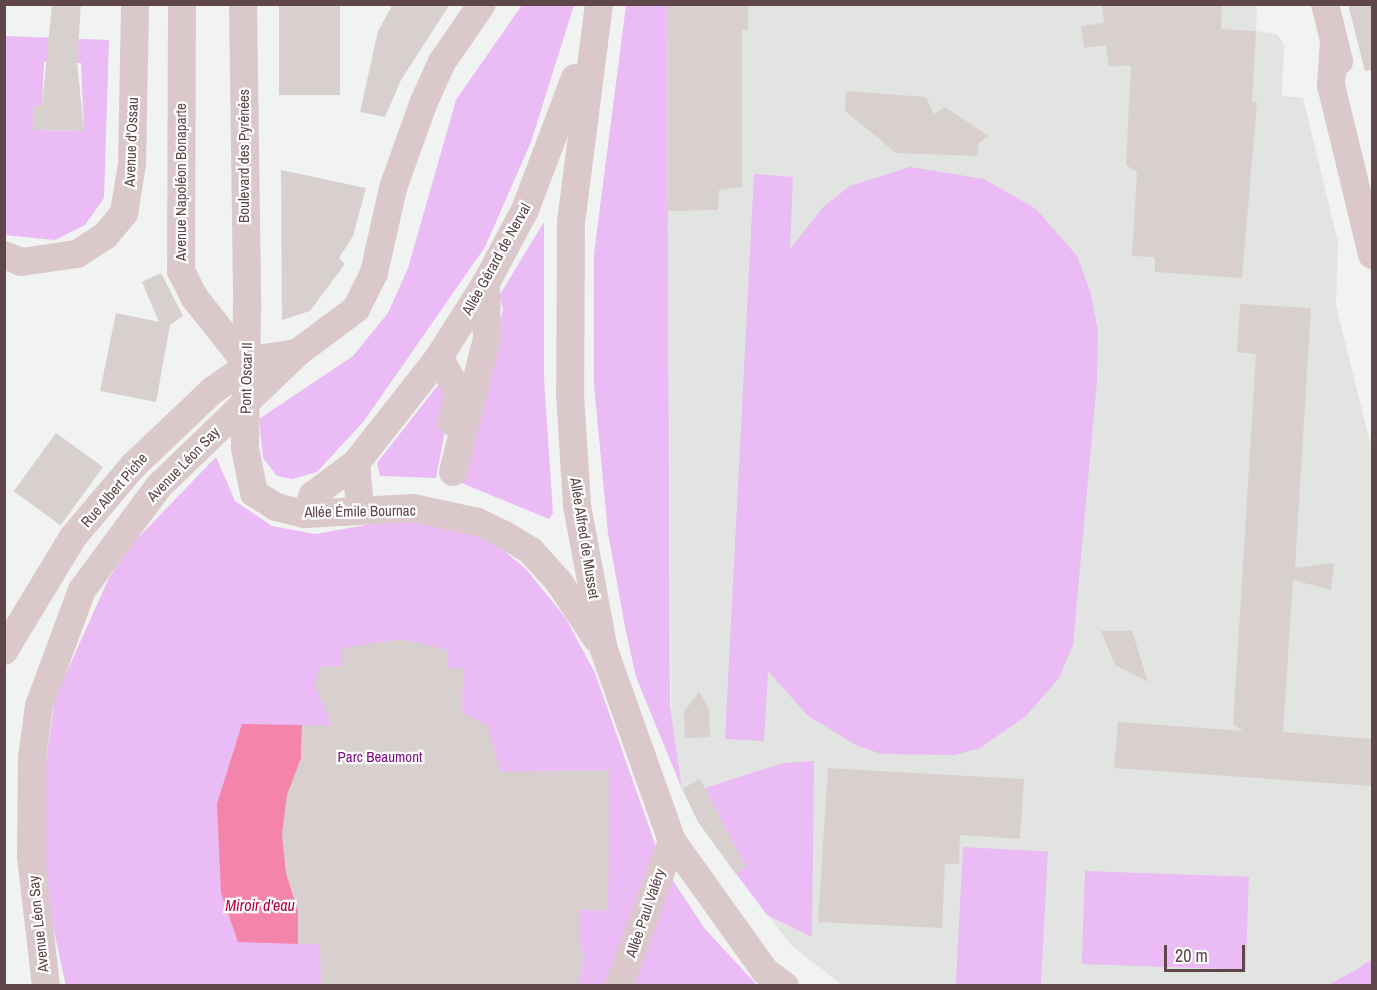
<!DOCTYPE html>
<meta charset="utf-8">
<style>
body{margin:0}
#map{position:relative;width:1377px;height:990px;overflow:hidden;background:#f0f3f1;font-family:"Archivo Narrow",sans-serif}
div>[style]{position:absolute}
.education>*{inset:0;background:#e2e4e1}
.green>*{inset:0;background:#eabbf4;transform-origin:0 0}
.water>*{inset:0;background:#f584ab}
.building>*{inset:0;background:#d8d0cf;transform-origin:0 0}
.minor>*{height:28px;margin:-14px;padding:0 14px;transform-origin:14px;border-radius:14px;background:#dbc8ca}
.minor-bridge>*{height:28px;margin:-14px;padding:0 14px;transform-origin:14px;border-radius:14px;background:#dbc8ca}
span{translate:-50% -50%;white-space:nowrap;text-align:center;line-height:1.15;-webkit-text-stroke:4.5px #fff;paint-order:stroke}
.street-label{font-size:15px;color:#5f4648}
.park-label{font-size:15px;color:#820e89}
.water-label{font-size:16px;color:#b8003f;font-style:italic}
.frame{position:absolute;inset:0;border:6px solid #5f4648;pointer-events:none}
.scale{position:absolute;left:1164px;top:945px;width:81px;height:27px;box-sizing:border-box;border:3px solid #5f4648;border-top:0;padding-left:8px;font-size:18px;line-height:21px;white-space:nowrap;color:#5f4648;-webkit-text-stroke:4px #fff;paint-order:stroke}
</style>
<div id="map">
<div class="education">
<i style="clip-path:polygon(667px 5px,1257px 5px,1256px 31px,1277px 34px,1284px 44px,1282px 96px,1303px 98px,1338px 242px,1336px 305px,1372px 450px,1372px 959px,1328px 986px,842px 985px,791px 945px,713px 843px,682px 789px,671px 737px)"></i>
</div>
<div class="green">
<i style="clip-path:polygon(522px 5px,574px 5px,531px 142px,485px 247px,364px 421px,317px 472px,292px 479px,277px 476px,263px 458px,259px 419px,353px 356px,388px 313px,408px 268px,456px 100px)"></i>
<i style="clip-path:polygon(626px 5px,667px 5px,670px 706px,682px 789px,636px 677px,625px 627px,608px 533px,594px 385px,594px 254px)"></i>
<i style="clip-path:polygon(evenodd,4px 36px,109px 40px,104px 198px,85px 225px,55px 240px,5px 235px,4px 36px,44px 62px,81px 63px,84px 131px,33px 130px,34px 106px,42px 106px,44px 62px)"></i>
<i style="clip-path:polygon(910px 167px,984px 179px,1036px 209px,1077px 256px,1090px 291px,1098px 330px,1097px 381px,1073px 645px,1059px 678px,1026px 716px,980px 748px,955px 755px,881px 754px,856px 745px,808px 716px,768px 671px,764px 741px,725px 739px,754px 174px,793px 177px,790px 249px,824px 206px,850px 186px)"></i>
<i style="clip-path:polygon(544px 222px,544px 378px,553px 513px,549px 519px,459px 482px,496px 341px,503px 309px,499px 296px)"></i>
<i style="clip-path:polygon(442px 380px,446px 380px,446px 425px,436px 478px,380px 476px,377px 463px)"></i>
<i style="clip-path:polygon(216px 457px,235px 501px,272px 526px,315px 534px,394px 520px,446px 524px,494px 543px,525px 568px,565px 617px,595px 673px,662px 864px,705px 929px,757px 985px,66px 986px,49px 908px,40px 802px,55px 698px,109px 578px,135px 541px)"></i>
<i style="clip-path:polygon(814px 761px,812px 937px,767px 915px,729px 864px,736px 860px,705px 788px,783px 763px)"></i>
<i style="left:963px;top:847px;width:85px;height:138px;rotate:3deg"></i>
<i style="left:1085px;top:871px;width:164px;height:93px;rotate:2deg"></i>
<i style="clip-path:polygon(1372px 959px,1372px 985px,1328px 985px,1357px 969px)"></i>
</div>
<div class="water">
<i style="clip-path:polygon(242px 724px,302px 725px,301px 758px,283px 831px,286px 873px,298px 911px,298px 944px,238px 942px,221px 893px,217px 804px)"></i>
</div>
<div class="building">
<i style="clip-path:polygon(52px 4px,81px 4px,77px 62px,84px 131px,33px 130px,34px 106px,42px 106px)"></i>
<i style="left:279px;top:4px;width:61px;height:91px"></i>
<i style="clip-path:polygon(393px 4px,450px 4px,401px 80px,385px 117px,360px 112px,378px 31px)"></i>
<i style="clip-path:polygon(667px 4px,748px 4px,748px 30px,742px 30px,742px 187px,719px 190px,718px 210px,668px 211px)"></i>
<i style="clip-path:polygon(1102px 4px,1222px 4px,1221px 29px,1256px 31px,1252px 102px,1257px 102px,1242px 278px,1155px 272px,1155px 257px,1132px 256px,1137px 172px,1126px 165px,1131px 65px,1109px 67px,1106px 45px,1084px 48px,1081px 26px,1104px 23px)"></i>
<i style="clip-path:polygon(1348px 4px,1372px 4px,1372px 70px,1365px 71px)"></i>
<i style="clip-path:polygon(846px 91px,926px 97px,934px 114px,945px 107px,989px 136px,979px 143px,977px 156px,896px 153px,845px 111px)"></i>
<i style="clip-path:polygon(281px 170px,366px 188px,353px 236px,339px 258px,345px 264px,310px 311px,282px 320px)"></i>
<i style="clip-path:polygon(161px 273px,183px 316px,170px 325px,156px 402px,100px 391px,116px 313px,159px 322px,142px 282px)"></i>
<i style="clip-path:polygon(1240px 304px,1311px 308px,1295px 568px,1334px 563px,1331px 590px,1293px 580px,1283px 732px,1372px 739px,1372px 786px,1114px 768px,1118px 722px,1244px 731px,1233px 725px,1256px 354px,1237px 352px)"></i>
<i style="left:56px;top:433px;width:58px;height:72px;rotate:36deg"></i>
<i style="clip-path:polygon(1101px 631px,1132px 631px,1148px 682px,1115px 665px)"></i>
<i style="clip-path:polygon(402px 639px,448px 650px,448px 668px,464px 668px,461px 712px,487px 725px,501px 772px,610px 770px,608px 911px,579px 909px,579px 942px,584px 956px,578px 986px,321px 986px,320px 944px,298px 944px,298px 911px,286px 873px,282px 834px,287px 795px,301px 758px,302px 725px,332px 725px,315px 686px,319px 667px,341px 666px,342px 648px)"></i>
<i style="clip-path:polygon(699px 691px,709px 709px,710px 737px,685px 738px,684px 712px)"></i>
<i style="clip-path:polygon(828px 768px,1024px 779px,1020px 839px,960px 835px,959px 864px,945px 864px,942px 928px,818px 922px)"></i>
<i style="clip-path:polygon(700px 779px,746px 867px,736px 874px,698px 822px,682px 789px)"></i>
</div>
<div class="minor">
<i style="left:182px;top:4px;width:267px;rotate:90.2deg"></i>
<i style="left:181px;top:271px;width:29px;rotate:63deg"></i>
<i style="left:194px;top:297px;width:68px;rotate:51.6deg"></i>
<i style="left:236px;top:350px;width:23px;rotate:23deg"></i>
<i style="left:257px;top:359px;width:40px;rotate:-8.5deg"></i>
<i style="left:243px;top:4px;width:304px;rotate:89.2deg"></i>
<i style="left:599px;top:4px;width:220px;rotate:97.3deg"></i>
<i style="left:571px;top:222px;width:172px;rotate:90.3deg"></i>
<i style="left:570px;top:394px;width:112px;rotate:86.4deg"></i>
<i style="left:577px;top:506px;width:147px;rotate:79.4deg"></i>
<i style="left:604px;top:650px;width:203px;rotate:70.4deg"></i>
<i style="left:672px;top:841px;width:160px;rotate:54.4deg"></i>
<i style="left:765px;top:971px;width:25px;rotate:37deg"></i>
<i style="left:1325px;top:4px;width:59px;rotate:76.2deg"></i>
<i style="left:1334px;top:42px;width:43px;rotate:94deg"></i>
<i style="left:1331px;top:85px;width:175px;rotate:76.4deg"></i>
<i style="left:4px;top:255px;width:18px;rotate:22deg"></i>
<i style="left:21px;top:262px;width:57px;rotate:-8.1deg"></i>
<i style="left:77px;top:254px;width:33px;rotate:-33deg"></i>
<i style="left:105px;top:236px;width:30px;rotate:-50deg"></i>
<i style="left:124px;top:213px;width:50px;rotate:-80.7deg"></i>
<i style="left:132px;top:164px;width:160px;rotate:-88.9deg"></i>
<i style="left:439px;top:357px;width:41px;rotate:60.9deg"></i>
<i style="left:459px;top:393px;width:30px;rotate:104deg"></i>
<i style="left:245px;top:448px;width:46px;rotate:78.7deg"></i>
<i style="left:254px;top:493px;width:26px;rotate:32deg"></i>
<i style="left:276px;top:507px;width:30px;rotate:14deg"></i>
<i style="left:305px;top:514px;width:108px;rotate:-3.2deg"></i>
<i style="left:413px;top:508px;width:66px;rotate:12.2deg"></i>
<i style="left:478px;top:522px;width:28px;rotate:26deg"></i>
<i style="left:503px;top:534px;width:33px;rotate:31deg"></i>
<i style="left:531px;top:551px;width:42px;rotate:47.9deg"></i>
<i style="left:559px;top:582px;width:67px;rotate:56.5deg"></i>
<i style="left:453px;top:472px;width:137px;rotate:-75.7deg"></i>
<i style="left:487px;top:339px;width:56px;rotate:-91deg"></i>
<i style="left:360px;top:509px;width:46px;rotate:-95deg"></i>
<i style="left:356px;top:463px;width:135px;rotate:-51.9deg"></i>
<i style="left:439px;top:357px;width:88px;rotate:-57.6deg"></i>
<i style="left:486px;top:283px;width:83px;rotate:-61.9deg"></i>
<i style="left:525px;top:210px;width:141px;rotate:-69.3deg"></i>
<i style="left:305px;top:514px;width:21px;rotate:-67deg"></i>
<i style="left:313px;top:495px;width:54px;rotate:-36.7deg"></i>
<i style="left:4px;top:651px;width:133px;rotate:-58.8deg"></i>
<i style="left:73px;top:537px;width:93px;rotate:-49.8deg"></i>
<i style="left:133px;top:466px;width:109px;rotate:-43.5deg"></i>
<i style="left:212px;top:391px;width:55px;rotate:-35.4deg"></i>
<i style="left:46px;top:986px;width:131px;rotate:-96.6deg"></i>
<i style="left:31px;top:856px;width:98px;rotate:-89.4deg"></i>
<i style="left:32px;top:758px;width:52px;rotate:-82.3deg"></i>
<i style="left:39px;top:706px;width:124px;rotate:-69.7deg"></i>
<i style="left:82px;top:590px;width:129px;rotate:-53.5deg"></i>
<i style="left:159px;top:486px;width:192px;rotate:-43.9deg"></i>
<i style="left:297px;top:353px;width:74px;rotate:-36.7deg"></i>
<i style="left:356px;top:309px;width:40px;rotate:-63.4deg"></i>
<i style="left:374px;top:273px;width:87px;rotate:-77.4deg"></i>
<i style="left:393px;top:188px;width:89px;rotate:-70.3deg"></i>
<i style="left:423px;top:104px;width:46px;rotate:-65.7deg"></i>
<i style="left:442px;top:62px;width:70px;rotate:-55.4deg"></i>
<i style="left:619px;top:986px;width:154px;rotate:-69.9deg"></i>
</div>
<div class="minor-bridge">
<i style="left:245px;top:448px;width:140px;rotate:-89.2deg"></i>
</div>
<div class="street-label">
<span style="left:131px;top:142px;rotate:-88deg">Avenue d'Ossau</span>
<span style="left:244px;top:156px;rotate:-90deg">Boulevard des Pyrénées</span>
<span style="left:181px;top:182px;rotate:-90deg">Avenue Napoléon Bonaparte</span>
<span style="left:496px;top:259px;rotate:-61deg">Allée Gérard de Nerval</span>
<span style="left:246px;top:378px;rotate:-89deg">Pont Oscar II</span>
<span style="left:183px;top:464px;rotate:-46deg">Avenue Léon Say</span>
<span style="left:114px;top:490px;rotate:-49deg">Rue Albert Piche</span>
<span style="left:360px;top:511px;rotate:-1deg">Allée Émile Bournac</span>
<span style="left:585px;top:538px;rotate:81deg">Allée Alfred de Musset</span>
<span style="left:645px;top:913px;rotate:-71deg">Allée Paul Valéry</span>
<span style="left:38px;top:924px;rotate:-96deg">Avenue Léon Say</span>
</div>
<div class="park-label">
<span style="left:380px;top:757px">Parc Beaumont</span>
</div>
<div class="water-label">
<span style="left:260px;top:905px">Miroir d'eau</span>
</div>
<div class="frame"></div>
<div class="scale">20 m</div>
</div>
